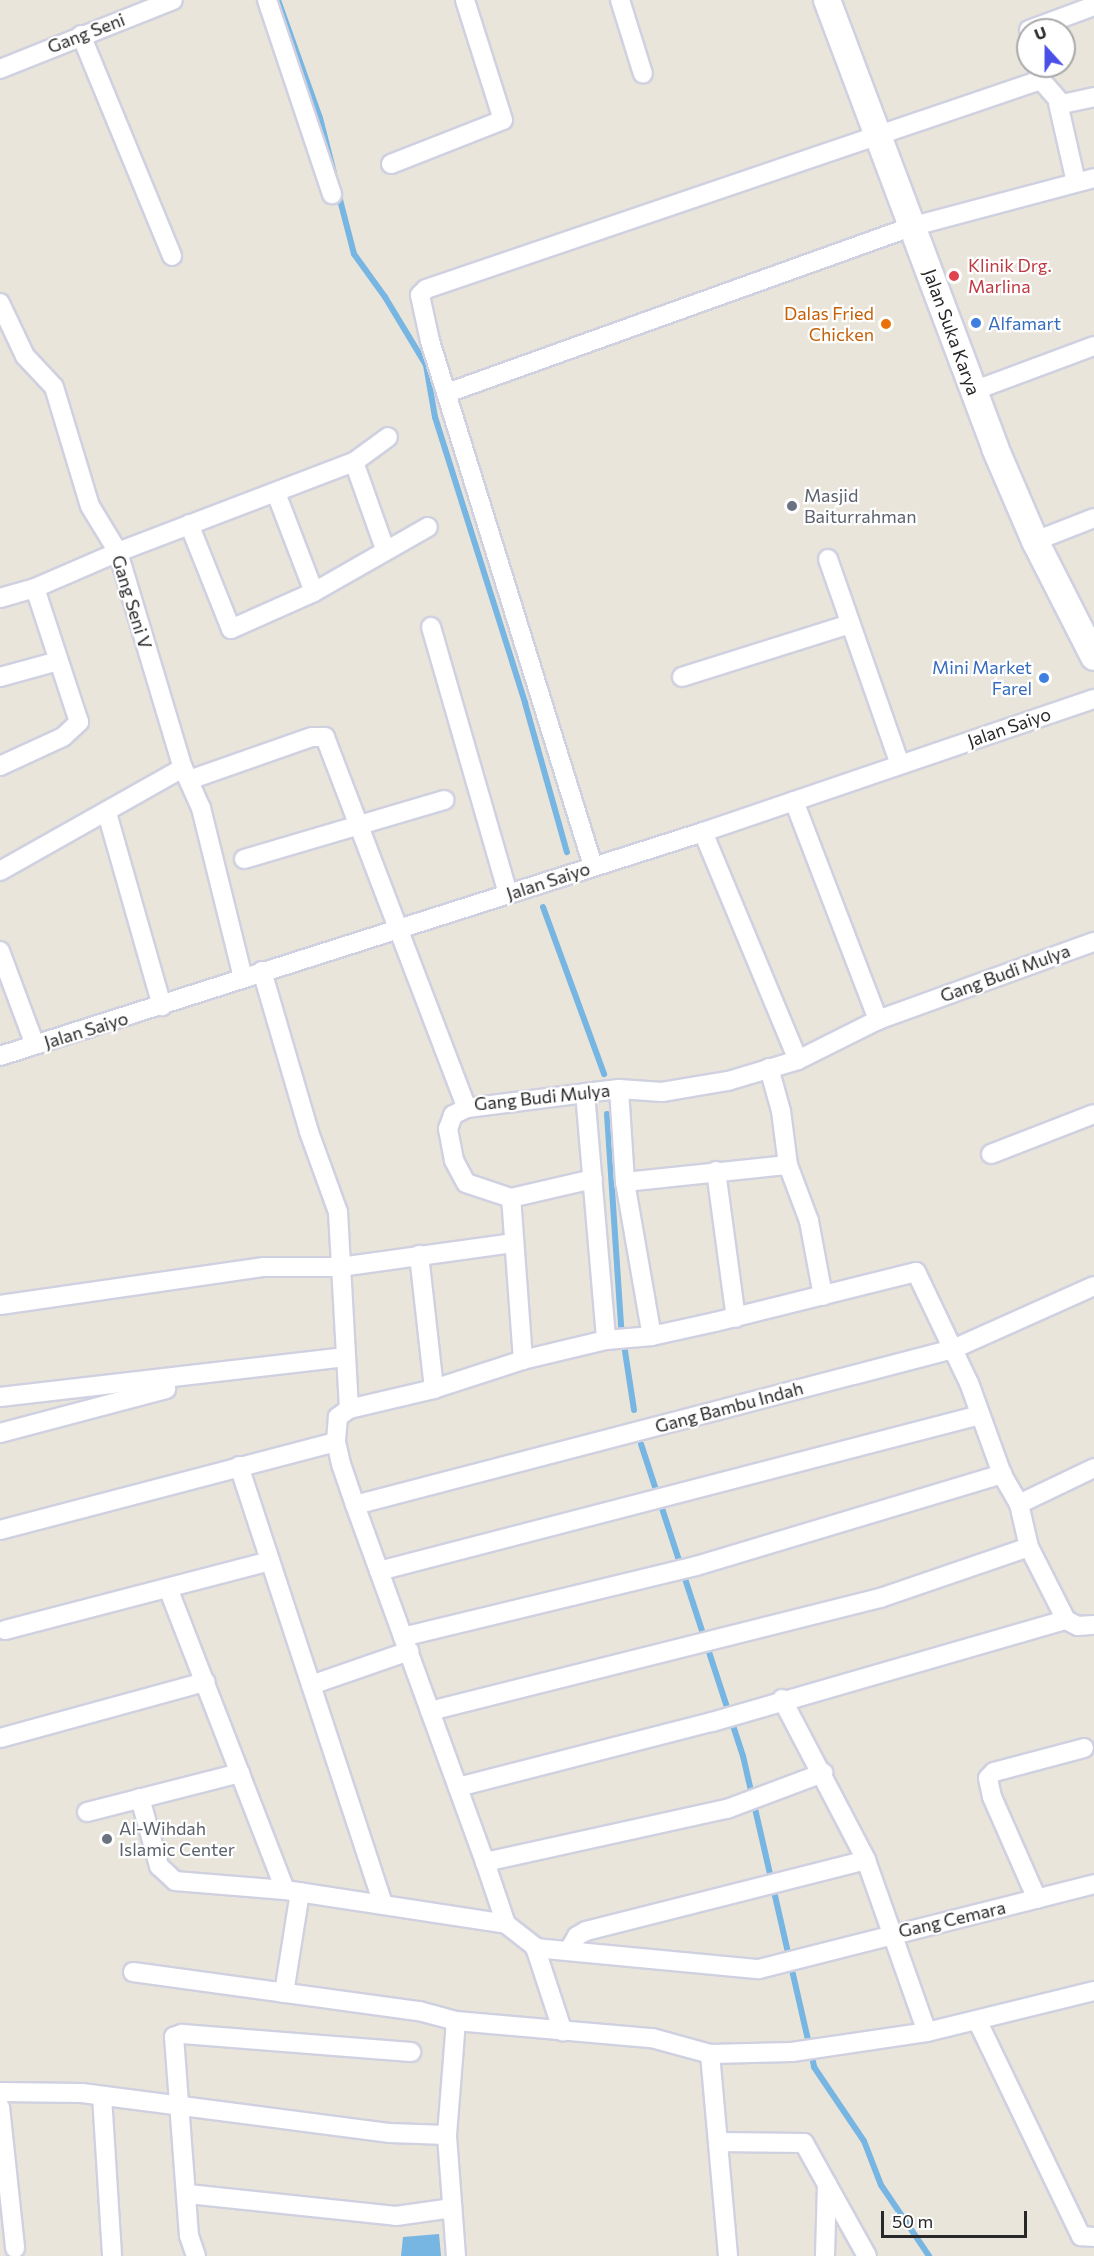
<!DOCTYPE html>
<style>
body{margin:0}
#map{position:relative;width:1094px;height:2256px;overflow:hidden;background:#e9e5db;font-family:Commissioner,sans-serif}
div>[style]{position:absolute}
.water>*{inset:0;background:#77b5e2}
.stream>*{height:6px;margin:-3px;padding:0 3px;transform-origin:3px;border-radius:3px;background:#77b5e2}
.roads{filter:drop-shadow(2px 0 #d0d1e0) drop-shadow(-2px 0 #d0d1e0) drop-shadow(0 2px #d0d1e0) drop-shadow(0 -2px #d0d1e0)}
.street>*{height:18px;margin:-9px;padding:0 9px;transform-origin:9px;border-radius:9px;background:#fff}
.secondary>*{height:26px;margin:-13px;padding:0 13px;transform-origin:13px;border-radius:13px;background:#fff}
.dots>*{width:16px;height:16px;translate:-50% -50%;box-sizing:border-box;border:3px solid #fff;border-radius:50%}
span{translate:-50% -50%;white-space:nowrap;text-align:center;line-height:1.15;-webkit-text-stroke:4.5px #fff;paint-order:stroke}
.street-label{font-size:18px;color:#282828}
.health-label{font-size:18px;color:#be3a42}
.left{translate:0 -50%;text-align:left}
.food-label{font-size:18px;color:#c56008}
.right{translate:-100% -50%;text-align:right}
.shop-label{font-size:18px;color:#366cbe}
.worship-label{font-size:18px;color:#5b616d}
.north{position:absolute;left:1016px;top:18px;width:60px;height:60px;box-sizing:border-box;background:#fff;border:2px solid #a9a9a9;border-radius:50%;rotate:339deg;font-size:16px;font-weight:700;line-height:24px;text-align:center;color:#282828}
.north::after{content:'';display:block;margin:auto;width:21px;height:27px;background:#4a4fe7;clip-path:polygon(50% 0,100% 100%,50% 72%,0 100%)}
.scale{position:absolute;left:881px;top:2211px;width:146px;height:27px;box-sizing:border-box;border:3px solid #282828;border-top:0;padding-left:8px;font-size:18px;line-height:21px;white-space:nowrap;color:#282828;-webkit-text-stroke:4px #fff;paint-order:stroke}
</style>
<div id="map">
<div class="water">
<i style="clip-path:polygon(439px 2234px,441px 2256px,401px 2256px,403px 2237px)"></i>
</div>
<div class="stream">
<i style="left:278px;top:0;width:125px;rotate:70.4deg"></i>
<i style="left:320px;top:118px;width:57px;rotate:75.7deg"></i>
<i style="left:338px;top:192px;width:64px;rotate:75.5deg"></i>
<i style="left:354px;top:254px;width:53px;rotate:54.2deg"></i>
<i style="left:385px;top:297px;width:79px;rotate:58.9deg"></i>
<i style="left:426px;top:365px;width:53px;rotate:80.2deg"></i>
<i style="left:435px;top:417px;width:300px;rotate:72.5deg"></i>
<i style="left:525px;top:703px;width:155px;rotate:74.3deg"></i>
<i style="left:543px;top:907px;width:178px;rotate:69.9deg"></i>
<i style="left:607px;top:1114px;width:211px;rotate:86.2deg"></i>
<i style="left:621px;top:1325px;width:86px;rotate:81.3deg"></i>
<i style="left:641px;top:1444px;width:328px;rotate:71.9deg"></i>
<i style="left:743px;top:1756px;width:319px;rotate:77.1deg"></i>
<i style="left:814px;top:2067px;width:89px;rotate:56deg"></i>
<i style="left:864px;top:2141px;width:47px;rotate:68.9deg"></i>
<i style="left:881px;top:2185px;width:86px;rotate:55.9deg"></i>
</div>
<div class="roads">
<div class="street">
<i style="left:267px;top:0;width:205px;rotate:71.5deg"></i>
<i style="left:620px;top:0;width:77px;rotate:72.7deg"></i>
<i style="left:1029px;top:30px;width:69px;rotate:-20.3deg"></i>
<i style="left:81px;top:35px;width:239px;rotate:67.6deg"></i>
<i style="left:0;top:69px;width:186px;rotate:-21.7deg"></i>
<i style="left:1041px;top:80px;width:32px;rotate:49deg"></i>
<i style="left:1062px;top:104px;width:33px;rotate:-12deg"></i>
<i style="left:1058px;top:103px;width:81px;rotate:77.2deg"></i>
<i style="left:391px;top:164px;width:120px;rotate:-21.4deg"></i>
<i style="left:503px;top:120px;width:126px;rotate:-107.6deg"></i>
<i style="left:0;top:303px;width:59px;rotate:64.7deg"></i>
<i style="left:25px;top:356px;width:42px;rotate:46.9deg"></i>
<i style="left:54px;top:387px;width:124px;rotate:73.2deg"></i>
<i style="left:90px;top:506px;width:54px;rotate:58.7deg"></i>
<i style="left:118px;top:552px;width:226px;rotate:73.3deg"></i>
<i style="left:183px;top:768px;width:44px;rotate:65.8deg"></i>
<i style="left:201px;top:808px;width:175px;rotate:76.1deg"></i>
<i style="left:973px;top:391px;width:129px;rotate:-20.4deg"></i>
<i style="left:447px;top:393px;width:496px;rotate:-19.7deg"></i>
<i style="left:914px;top:226px;width:186px;rotate:-14.9deg"></i>
<i style="left:354px;top:462px;width:92px;rotate:70.4deg"></i>
<i style="left:276px;top:493px;width:106px;rotate:69deg"></i>
<i style="left:189px;top:524px;width:113px;rotate:68.2deg"></i>
<i style="left:231px;top:629px;width:91px;rotate:-24deg"></i>
<i style="left:314px;top:592px;width:131px;rotate:-29.7deg"></i>
<i style="left:1035px;top:541px;width:63px;rotate:-21.3deg"></i>
<i style="left:828px;top:559px;width:218px;rotate:70.7deg"></i>
<i style="left:0;top:598px;width:36px;rotate:-16deg"></i>
<i style="left:35px;top:588px;width:90px;rotate:-23.4deg"></i>
<i style="left:118px;top:552px;width:253px;rotate:-20.9deg"></i>
<i style="left:354px;top:462px;width:42px;rotate:-36.3deg"></i>
<i style="left:431px;top:627px;width:278px;rotate:73.9deg"></i>
<i style="left:0;top:677px;width:60px;rotate:-15.4deg"></i>
<i style="left:682px;top:677px;width:176px;rotate:-17.5deg"></i>
<i style="left:0;top:766px;width:69px;rotate:-24.7deg"></i>
<i style="left:63px;top:737px;width:22px;rotate:-43deg"></i>
<i style="left:79px;top:722px;width:141px;rotate:-108.2deg"></i>
<i style="left:189px;top:780px;width:130px;rotate:-19.3deg"></i>
<i style="left:312px;top:737px;width:13px"></i>
<i style="left:325px;top:737px;width:397px;rotate:69.1deg"></i>
<i style="left:794px;top:801px;width:235px;rotate:69deg"></i>
<i style="left:107px;top:813px;width:201px;rotate:74.1deg"></i>
<i style="left:703px;top:832px;width:247px;rotate:67.4deg"></i>
<i style="left:244px;top:859px;width:209px;rotate:-16.4deg"></i>
<i style="left:593px;top:866px;width:550px;rotate:-107.25deg"></i>
<i style="left:430px;top:341px;width:47px;rotate:-102.3deg"></i>
<i style="left:420px;top:295px;width:8px;rotate:-45deg"></i>
<i style="left:426px;top:289px;width:650px;rotate:-18.77deg"></i>
<i style="left:1041px;top:80px;width:15px;rotate:-106deg"></i>
<i style="left:0;top:871px;width:210px;rotate:-29.4deg"></i>
<i style="left:0;top:951px;width:100px;rotate:69.6deg"></i>
<i style="left:262px;top:971px;width:168px;rotate:73.7deg"></i>
<i style="left:309px;top:1132px;width:85px;rotate:70.1deg"></i>
<i style="left:338px;top:1212px;width:197px;rotate:86.8deg"></i>
<i style="left:0;top:1056px;width:738px;rotate:-17.67deg"></i>
<i style="left:703px;top:832px;width:413px;rotate:-18.8deg"></i>
<i style="left:769px;top:1068px;width:45px;rotate:74.4deg"></i>
<i style="left:781px;top:1111px;width:54px;rotate:82.6deg"></i>
<i style="left:788px;top:1165px;width:60px;rotate:69.4deg"></i>
<i style="left:809px;top:1221px;width:76px;rotate:79.4deg"></i>
<i style="left:619px;top:1089px;width:93px;rotate:86.3deg"></i>
<i style="left:625px;top:1182px;width:156px;rotate:80.1deg"></i>
<i style="left:585px;top:1093px;width:248px;rotate:85.1deg"></i>
<i style="left:991px;top:1154px;width:110px;rotate:-21.2deg"></i>
<i style="left:716px;top:1171px;width:148px;rotate:82.3deg"></i>
<i style="left:625px;top:1182px;width:164px;rotate:-6deg"></i>
<i style="left:511px;top:1198px;width:47px;rotate:-161.6deg"></i>
<i style="left:466px;top:1183px;width:26px;rotate:-118deg"></i>
<i style="left:454px;top:1160px;width:32px;rotate:-101deg"></i>
<i style="left:448px;top:1129px;width:15px;rotate:-70deg"></i>
<i style="left:453px;top:1115px;width:16px;rotate:-27deg"></i>
<i style="left:467px;top:1108px;width:119px;rotate:-7.2deg"></i>
<i style="left:585px;top:1093px;width:34px;rotate:-7deg"></i>
<i style="left:619px;top:1089px;width:43px;rotate:4deg"></i>
<i style="left:662px;top:1092px;width:67px;rotate:-9.5deg"></i>
<i style="left:728px;top:1081px;width:73px;rotate:-16.7deg"></i>
<i style="left:798px;top:1060px;width:89px;rotate:-26.6deg"></i>
<i style="left:878px;top:1020px;width:230px;rotate:-19.9deg"></i>
<i style="left:419px;top:1255px;width:135px;rotate:83.6deg"></i>
<i style="left:0;top:1305px;width:267px;rotate:-8.2deg"></i>
<i style="left:264px;top:1267px;width:76px"></i>
<i style="left:340px;top:1267px;width:174px;rotate:-7.9deg"></i>
<i style="left:523px;top:1360px;width:162px;rotate:-94.2deg"></i>
<i style="left:511px;top:1198px;width:84px;rotate:-13deg"></i>
<i style="left:0;top:1397px;width:348px;rotate:-6.6deg"></i>
<i style="left:0;top:1433px;width:172px;rotate:-14.8deg"></i>
<i style="left:239px;top:1466px;width:462px;rotate:71.8deg"></i>
<i style="left:1019px;top:1504px;width:83px;rotate:-25.6deg"></i>
<i style="left:355px;top:1505px;width:618px;rotate:-14.62deg"></i>
<i style="left:953px;top:1349px;width:154px;rotate:-24.1deg"></i>
<i style="left:0;top:1530px;width:347px;rotate:-14.7deg"></i>
<i style="left:379px;top:1571px;width:621px;rotate:-14.55deg"></i>
<i style="left:168px;top:1588px;width:324px;rotate:68.8deg"></i>
<i style="left:1066px;top:1620px;width:13px;rotate:27deg"></i>
<i style="left:1078px;top:1626px;width:16px;rotate:-4deg"></i>
<i style="left:5px;top:1630px;width:274px;rotate:-14.6deg"></i>
<i style="left:403px;top:1637px;width:301px;rotate:-13.6deg"></i>
<i style="left:696px;top:1566px;width:320px;rotate:-16.7deg"></i>
<i style="left:311px;top:1685px;width:104px;rotate:-19.1deg"></i>
<i style="left:782px;top:1699px;width:182px;rotate:62.4deg"></i>
<i style="left:866px;top:1860px;width:182px;rotate:70.5deg"></i>
<i style="left:430px;top:1711px;width:464px;rotate:-14.1deg"></i>
<i style="left:880px;top:1598px;width:157px;rotate:-18.9deg"></i>
<i style="left:0;top:1738px;width:213px;rotate:-15.3deg"></i>
<i style="left:458px;top:1787px;width:262px;rotate:-14.4deg"></i>
<i style="left:712px;top:1722px;width:368px;rotate:-16.1deg"></i>
<i style="left:1066px;top:1620px;width:82px;rotate:-116.9deg"></i>
<i style="left:1029px;top:1547px;width:44px;rotate:-103.1deg"></i>
<i style="left:1019px;top:1504px;width:34px;rotate:-120deg"></i>
<i style="left:1002px;top:1474px;width:97px;rotate:-109.9deg"></i>
<i style="left:969px;top:1383px;width:123px;rotate:-115.5deg"></i>
<i style="left:916px;top:1272px;width:207px;rotate:166deg"></i>
<i style="left:715px;top:1322px;width:65px;rotate:167.5deg"></i>
<i style="left:652px;top:1336px;width:46px;rotate:175deg"></i>
<i style="left:606px;top:1340px;width:85px;rotate:166.5deg"></i>
<i style="left:523px;top:1360px;width:94px;rotate:162deg"></i>
<i style="left:434px;top:1389px;width:87px;rotate:166.8deg"></i>
<i style="left:349px;top:1409px;width:14px;rotate:144deg"></i>
<i style="left:338px;top:1417px;width:25px;rotate:95deg"></i>
<i style="left:336px;top:1442px;width:23px;rotate:77deg"></i>
<i style="left:341px;top:1464px;width:43px;rotate:71.1deg"></i>
<i style="left:355px;top:1505px;width:380px;rotate:70deg"></i>
<i style="left:485px;top:1862px;width:248px;rotate:-12.4deg"></i>
<i style="left:727px;top:1809px;width:103px;rotate:-20.6deg"></i>
<i style="left:140px;top:1798px;width:71px;rotate:74.4deg"></i>
<i style="left:159px;top:1866px;width:22px;rotate:43deg"></i>
<i style="left:175px;top:1881px;width:110px;rotate:4.7deg"></i>
<i style="left:285px;top:1890px;width:224px;rotate:8.7deg"></i>
<i style="left:506px;top:1924px;width:37px;rotate:38deg"></i>
<i style="left:535px;top:1947px;width:89px;rotate:71.8deg"></i>
<i style="left:87px;top:1812px;width:158px;rotate:-14.3deg"></i>
<i style="left:485px;top:1862px;width:65px;rotate:71.3deg"></i>
<i style="left:1037px;top:1899px;width:111px;rotate:-113.8deg"></i>
<i style="left:992px;top:1797px;width:19px;rotate:-102deg"></i>
<i style="left:988px;top:1778px;width:8px;rotate:-45deg"></i>
<i style="left:994px;top:1772px;width:93px;rotate:-14.9deg"></i>
<i style="left:535px;top:1948px;width:225px;rotate:5.4deg"></i>
<i style="left:759px;top:1969px;width:346px;rotate:-14.2deg"></i>
<i style="left:569px;top:1950px;width:16px;rotate:-60deg"></i>
<i style="left:577px;top:1936px;width:10px;rotate:-29deg"></i>
<i style="left:586px;top:1931px;width:289px;rotate:-14.2deg"></i>
<i style="left:133px;top:1972px;width:289px;rotate:7.8deg"></i>
<i style="left:419px;top:2011px;width:38px;rotate:15deg"></i>
<i style="left:456px;top:2021px;width:197px;rotate:5deg"></i>
<i style="left:652px;top:2038px;width:60px;rotate:15.4deg"></i>
<i style="left:710px;top:2054px;width:82px;rotate:-1.4deg"></i>
<i style="left:792px;top:2052px;width:136px;rotate:-8.4deg"></i>
<i style="left:927px;top:2032px;width:172px;rotate:-13.8deg"></i>
<i style="left:284px;top:1993px;width:102px;rotate:-81deg"></i>
<i style="left:977px;top:2020px;width:240px;rotate:64.3deg"></i>
<i style="left:1081px;top:2236px;width:13px;rotate:4deg"></i>
<i style="left:710px;top:2054px;width:203px;rotate:84.9deg"></i>
<i style="left:0;top:2092px;width:82px;rotate:0.7deg"></i>
<i style="left:82px;top:2093px;width:311px;rotate:7.4deg"></i>
<i style="left:390px;top:2133px;width:57px;rotate:2deg"></i>
<i style="left:102px;top:2096px;width:160px;rotate:86.4deg"></i>
<i style="left:0;top:2107px;width:142px;rotate:83.9deg"></i>
<i style="left:718px;top:2142px;width:86px;rotate:0.7deg"></i>
<i style="left:804px;top:2143px;width:129px;rotate:60.9deg"></i>
<i style="left:188px;top:2194px;width:209px;rotate:6deg"></i>
<i style="left:396px;top:2216px;width:57px;rotate:-8.1deg"></i>
<i style="left:196px;top:2256px;width:21px;rotate:-109deg"></i>
<i style="left:189px;top:2236px;width:200px;rotate:-94.3deg"></i>
<i style="left:174px;top:2037px;width:9px;rotate:-21deg"></i>
<i style="left:182px;top:2034px;width:230px;rotate:4.5deg"></i>
<i style="left:456px;top:2256px;width:121px;rotate:-94.3deg"></i>
<i style="left:447px;top:2135px;width:114px;rotate:-85.5deg"></i>
<i style="left:825px;top:2256px;width:72px;rotate:-88.4deg"></i>
</div>
<div class="secondary">
<i style="left:827px;top:0;width:478px;rotate:69.4deg"></i>
<i style="left:995px;top:448px;width:101px;rotate:66.7deg"></i>
<i style="left:1035px;top:541px;width:130px;rotate:63deg"></i>
</div>
</div>
<div class="dots">
<i style="left:954px;top:276px;background:#e0444e"></i>
<i style="left:976px;top:323px;background:#3f7fe0"></i>
<i style="left:886px;top:324px;background:#e8710a"></i>
<i style="left:792px;top:506px;background:#6b7280"></i>
<i style="left:1044px;top:678px;background:#3f7fe0"></i>
<i style="left:107px;top:1839px;background:#6b7280"></i>
</div>
<div class="street-label">
<span style="left:86px;top:33px;rotate:-21deg">Gang Seni</span>
<span style="left:952px;top:332px;rotate:70deg">Jalan Suka Karya</span>
<span style="left:132px;top:602px;rotate:73deg">Gang Seni V</span>
<span style="left:1009px;top:727px;rotate:-19deg">Jalan Saiyo</span>
<span style="left:548px;top:881px;rotate:-18deg">Jalan Saiyo</span>
<span style="left:1005px;top:973px;rotate:-20deg">Gang Budi Mulya</span>
<span style="left:86px;top:1030px;rotate:-17deg">Jalan Saiyo</span>
<span style="left:542px;top:1097px;rotate:-6deg">Gang Budi Mulya</span>
<span style="left:729px;top:1407px;rotate:-15deg">Gang Bambu Indah</span>
<span style="left:952px;top:1919px;rotate:-13deg">Gang Cemara</span>
</div>
<div class="health-label">
<span class="left" style="left:968px;top:276px">Klinik Drg.<br>Marlina</span>
</div>
<div class="food-label">
<span class="right" style="left:874px;top:324px">Dalas Fried<br>Chicken</span>
</div>
<div class="shop-label">
<span class="left" style="left:988px;top:323px">Alfamart</span>
<span class="right" style="left:1032px;top:678px">Mini Market<br>Farel</span>
</div>
<div class="worship-label">
<span class="left" style="left:804px;top:506px">Masjid<br>Baiturrahman</span>
<span class="left" style="left:119px;top:1839px">Al-Wihdah<br>Islamic Center</span>
</div>
<div class="north">U</div>
<div class="scale">50 m</div>
</div>
